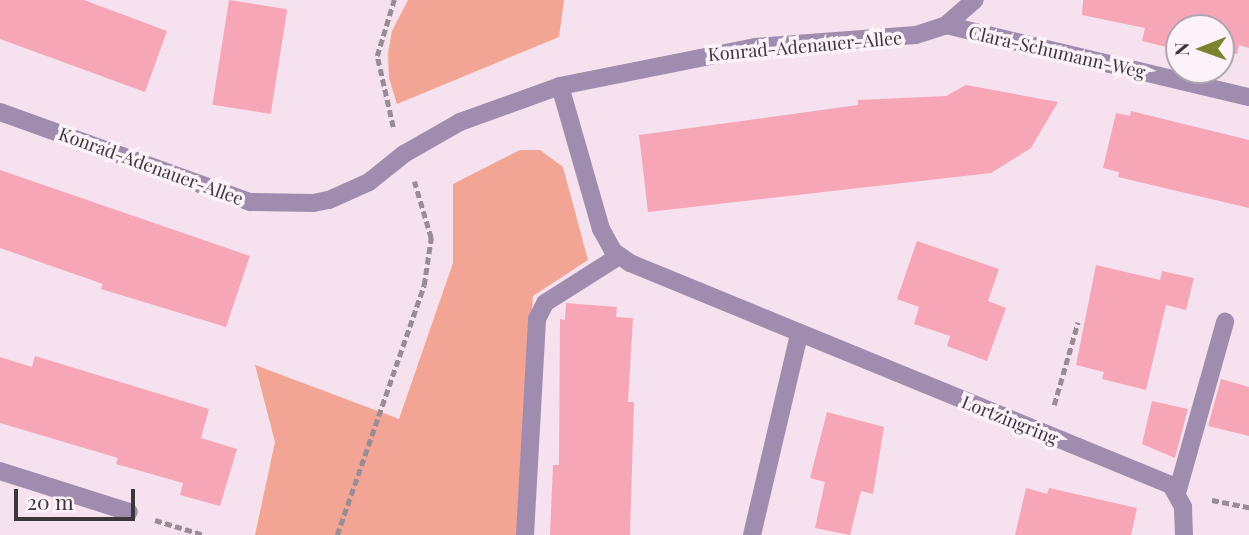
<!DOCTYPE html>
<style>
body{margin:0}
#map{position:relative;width:1249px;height:535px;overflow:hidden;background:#f5e2ee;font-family:"Playfair Display",serif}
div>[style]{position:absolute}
.green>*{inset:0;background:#f2a594}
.building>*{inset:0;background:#f6a6b7;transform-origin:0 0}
.path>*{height:4.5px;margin-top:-2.25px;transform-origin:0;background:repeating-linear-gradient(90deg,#998c94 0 7px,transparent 0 10.5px)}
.minor>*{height:18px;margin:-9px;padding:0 9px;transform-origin:9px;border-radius:9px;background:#a08cae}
span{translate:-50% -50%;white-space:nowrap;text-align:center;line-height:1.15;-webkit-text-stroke:7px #fdf2f9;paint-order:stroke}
.street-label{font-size:18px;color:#3d363b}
.north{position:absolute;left:1165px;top:14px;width:70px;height:70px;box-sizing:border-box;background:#fdf2f9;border:2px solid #b0a7ad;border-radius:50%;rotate:269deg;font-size:19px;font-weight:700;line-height:28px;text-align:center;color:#3d363b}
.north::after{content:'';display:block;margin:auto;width:24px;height:32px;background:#7b832f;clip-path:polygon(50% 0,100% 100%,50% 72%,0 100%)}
.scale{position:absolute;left:14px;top:489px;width:121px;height:32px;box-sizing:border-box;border:4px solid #3d363b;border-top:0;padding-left:9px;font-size:21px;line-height:24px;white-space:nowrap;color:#3d363b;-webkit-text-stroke:5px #fdf2f9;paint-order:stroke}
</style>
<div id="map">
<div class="green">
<i style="clip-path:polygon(408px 0,564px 0,559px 37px,397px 104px,389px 78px,388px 53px,392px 31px)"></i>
<i style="clip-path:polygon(520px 150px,540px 150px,563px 167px,588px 260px,533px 296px,518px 535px,255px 535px,275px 442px,255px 365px,399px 419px,453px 263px,453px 184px)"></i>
</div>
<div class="building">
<i style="clip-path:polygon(0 0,84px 0,167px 31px,145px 92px,0 39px)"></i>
<i style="left:229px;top:0;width:59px;height:106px;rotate:9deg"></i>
<i style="clip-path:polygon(1083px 0,1249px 0,1249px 48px,1239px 45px,1237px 54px,1221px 50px,1221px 28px,1179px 28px,1179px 50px,1142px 41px,1145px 28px,1082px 15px)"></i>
<i style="clip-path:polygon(966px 85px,1058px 102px,1031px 148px,991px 173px,648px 212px,639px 135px,858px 105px,858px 100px,946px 96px)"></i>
<i style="clip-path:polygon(1131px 111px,1249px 140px,1249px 208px,1118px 177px,1119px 172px,1103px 168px,1116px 113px,1130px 116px)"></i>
<i style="clip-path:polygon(0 170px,250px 256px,226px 327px,101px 289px,103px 284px,0 248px)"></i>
<i style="clip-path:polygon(917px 241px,999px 269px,988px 301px,1006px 308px,987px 361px,947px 346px,950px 336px,914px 324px,919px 307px,897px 299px)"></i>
<i style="clip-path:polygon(1096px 265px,1160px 280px,1162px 271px,1194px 278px,1186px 310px,1166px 305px,1146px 390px,1102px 379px,1104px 372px,1076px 365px)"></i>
<i style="clip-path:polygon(566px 303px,617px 307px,616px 317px,633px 318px,628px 402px,634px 402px,630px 535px,550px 535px,553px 465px,559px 465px,560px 319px,565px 320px)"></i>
<i style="clip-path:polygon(35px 356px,209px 409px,201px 438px,237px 449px,220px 506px,180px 495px,183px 483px,116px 464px,118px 458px,0 423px,0 357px,32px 367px)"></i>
<i style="clip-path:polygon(1221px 379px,1249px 387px,1249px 436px,1208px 426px)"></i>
<i style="clip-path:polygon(1152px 401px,1188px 409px,1175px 458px,1142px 444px)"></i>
<i style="clip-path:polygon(827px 412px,884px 427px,873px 494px,861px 491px,850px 535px,815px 528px,825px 482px,810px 478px)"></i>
<i style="clip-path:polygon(1026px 488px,1047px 494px,1049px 488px,1137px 508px,1131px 535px,1015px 535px)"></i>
</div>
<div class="path">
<i style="left:393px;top:127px;width:73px;rotate:-102.7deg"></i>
<i style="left:377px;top:56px;width:59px;rotate:-73.1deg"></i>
<i style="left:1054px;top:405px;width:86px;rotate:-73.9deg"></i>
<i style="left:1212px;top:500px;width:38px;rotate:11deg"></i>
<i style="left:155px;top:520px;width:51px;rotate:17deg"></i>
<i style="left:337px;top:535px;width:265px;rotate:-70.8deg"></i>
<i style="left:424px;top:285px;width:48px;rotate:-81.5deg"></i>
<i style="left:431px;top:238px;width:59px;rotate:-106.6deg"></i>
</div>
<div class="minor">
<i style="left:946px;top:25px;width:311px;rotate:13.4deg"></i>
<i style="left:560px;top:86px;width:149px;rotate:74deg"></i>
<i style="left:601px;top:229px;width:25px;rotate:61deg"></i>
<i style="left:613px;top:251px;width:21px;rotate:35deg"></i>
<i style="left:630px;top:263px;width:585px;rotate:22.31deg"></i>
<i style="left:1171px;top:485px;width:25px;rotate:61deg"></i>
<i style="left:1183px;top:507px;width:28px;rotate:88deg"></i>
<i style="left:0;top:112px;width:266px;rotate:19.8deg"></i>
<i style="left:250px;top:202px;width:63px;rotate:0.9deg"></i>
<i style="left:313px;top:203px;width:16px;rotate:-11deg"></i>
<i style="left:329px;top:200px;width:44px;rotate:-24.2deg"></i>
<i style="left:369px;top:182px;width:45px;rotate:-38.7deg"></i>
<i style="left:404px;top:154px;width:64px;rotate:-29.7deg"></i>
<i style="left:460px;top:122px;width:106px;rotate:-19.8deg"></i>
<i style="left:560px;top:86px;width:199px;rotate:-11.3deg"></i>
<i style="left:755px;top:47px;width:161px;rotate:-4.3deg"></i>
<i style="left:916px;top:35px;width:32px;rotate:-18deg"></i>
<i style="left:946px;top:25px;width:38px;rotate:-41deg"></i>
<i style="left:0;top:471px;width:135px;rotate:17.6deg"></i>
<i style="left:1177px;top:493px;width:178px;rotate:-74.3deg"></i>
<i style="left:525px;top:535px;width:216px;rotate:-86.8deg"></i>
<i style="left:537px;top:319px;width:18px;rotate:-63deg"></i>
<i style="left:545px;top:303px;width:88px;rotate:-32.4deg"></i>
<i style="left:752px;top:535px;width:205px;rotate:-76.8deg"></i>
</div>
<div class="street-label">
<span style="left:805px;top:46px;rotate:-5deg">Konrad-Adenauer-Allee</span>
<span style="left:1057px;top:52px;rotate:13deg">Clara-Schumann-Weg</span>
<span style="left:151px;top:166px;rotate:20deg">Konrad-Adenauer-Allee</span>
<span style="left:1010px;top:420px;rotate:22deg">Lortzingring</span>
</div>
<div class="north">N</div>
<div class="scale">20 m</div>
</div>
